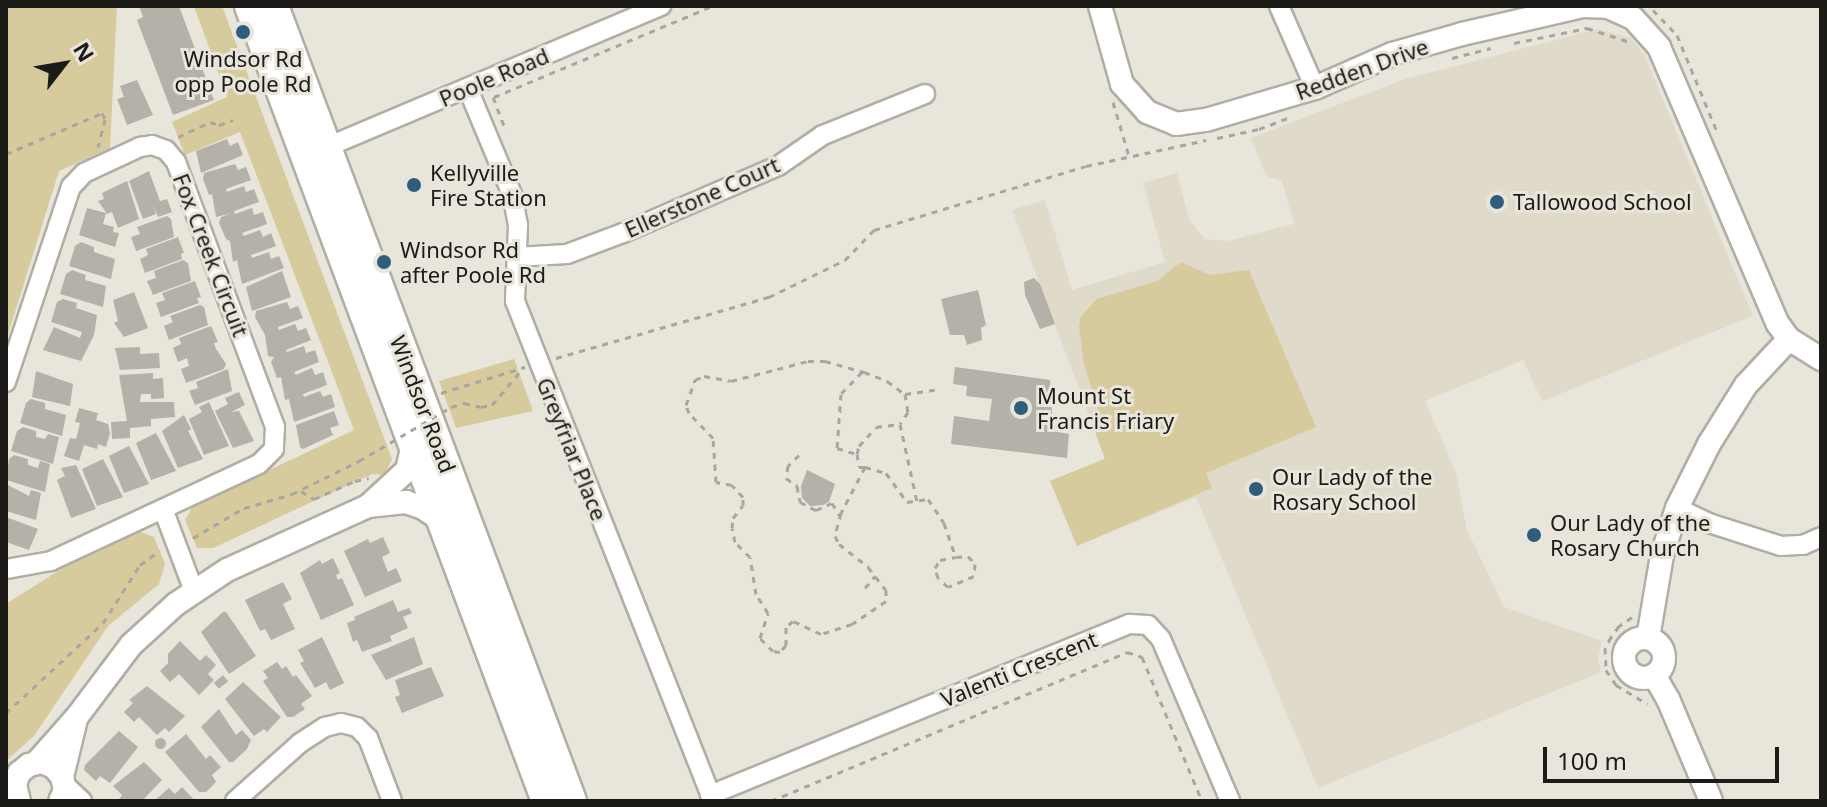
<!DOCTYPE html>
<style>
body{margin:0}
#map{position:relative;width:1827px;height:807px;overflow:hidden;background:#e8e5db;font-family:"Noto Sans",sans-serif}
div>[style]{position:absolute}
.built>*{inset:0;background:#dfdac9}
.green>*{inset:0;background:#d7ca9d}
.building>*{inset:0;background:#b3b1a8;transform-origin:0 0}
.round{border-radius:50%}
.path>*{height:3px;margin-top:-1.5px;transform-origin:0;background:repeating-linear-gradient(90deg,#a8a69e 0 6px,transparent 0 12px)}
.roads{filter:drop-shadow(2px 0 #b0aea5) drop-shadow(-2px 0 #b0aea5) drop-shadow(0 2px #b0aea5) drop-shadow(0 -2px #b0aea5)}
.minor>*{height:18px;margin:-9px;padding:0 9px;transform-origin:9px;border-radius:9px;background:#fff}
.tertiary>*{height:22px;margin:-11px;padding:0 11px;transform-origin:11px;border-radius:11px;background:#fff}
.tertiary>.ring{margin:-11px;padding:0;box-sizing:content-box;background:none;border:22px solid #fff;border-radius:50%}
.primary>*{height:28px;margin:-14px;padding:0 14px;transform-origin:14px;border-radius:14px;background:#fff}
.path-bridge>*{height:3px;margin-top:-1.5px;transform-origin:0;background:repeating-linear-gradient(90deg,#a8a69e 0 6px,transparent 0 12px)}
.dots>*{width:22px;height:22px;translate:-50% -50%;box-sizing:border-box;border:4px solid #e8e5db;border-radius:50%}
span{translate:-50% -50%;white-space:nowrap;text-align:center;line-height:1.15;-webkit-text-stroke:6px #e8e5db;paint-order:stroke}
.poi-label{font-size:22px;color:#1c1b17}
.left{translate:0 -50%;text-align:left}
.street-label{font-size:22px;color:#1c1b17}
.frame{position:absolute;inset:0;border:8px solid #1c1b17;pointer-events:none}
.north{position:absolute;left:24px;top:24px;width:80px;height:80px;-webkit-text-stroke:6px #e8e5db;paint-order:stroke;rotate:59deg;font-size:22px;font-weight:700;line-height:32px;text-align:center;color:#1c1b17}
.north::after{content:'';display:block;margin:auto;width:28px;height:36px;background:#1c1b17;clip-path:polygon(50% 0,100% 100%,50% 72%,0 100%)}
.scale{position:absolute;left:1543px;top:747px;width:236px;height:36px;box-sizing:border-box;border:4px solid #1c1b17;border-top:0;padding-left:10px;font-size:24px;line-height:28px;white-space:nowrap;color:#1c1b17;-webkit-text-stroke:6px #e8e5db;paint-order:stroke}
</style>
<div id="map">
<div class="built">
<i style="clip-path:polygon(1598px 29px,1631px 38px,1645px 56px,1753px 316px,1542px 401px,1523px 360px,1425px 401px,1456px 473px,1467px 530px,1504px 607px,1602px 641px,1598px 658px,1601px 672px,1318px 788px,1196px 497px,1077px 546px,1050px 481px,1105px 458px,1012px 210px,1045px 200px,1072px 290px,1165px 262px,1143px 183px,1177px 173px,1189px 219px,1204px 239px,1227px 241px,1294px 224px,1282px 181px,1266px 176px,1251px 138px,1405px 79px)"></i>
</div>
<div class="green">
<i style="clip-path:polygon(6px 6px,117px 6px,110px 148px,59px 171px,6px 341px)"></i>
<i style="clip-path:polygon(194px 6px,222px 6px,392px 459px,384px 475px,372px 474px,213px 548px,197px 548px,185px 520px,193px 506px,354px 430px,240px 132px,185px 155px,172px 122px,227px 97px)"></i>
<i style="clip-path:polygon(1181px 262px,1210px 275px,1249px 270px,1316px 427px,1206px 473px,1212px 488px,1077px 546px,1050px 481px,1105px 459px,1096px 435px,1098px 408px,1084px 364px,1079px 326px,1081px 316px,1097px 299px,1157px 281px)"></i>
<i style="clip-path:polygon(514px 359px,533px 411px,456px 428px,439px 381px)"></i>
<i style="clip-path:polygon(138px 531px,154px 537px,165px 564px,159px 584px,108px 626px,34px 736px,6px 761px,6px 604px,66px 566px)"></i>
</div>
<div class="building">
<i style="clip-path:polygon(139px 6px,179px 6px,214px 100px,173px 115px,137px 20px,143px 17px)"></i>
<i style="clip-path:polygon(137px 80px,153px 115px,127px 125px,117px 99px,124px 97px,120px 86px)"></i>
<i style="clip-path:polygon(227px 139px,230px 146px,238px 142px,243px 155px,201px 173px,196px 151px)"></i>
<i style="clip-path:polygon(235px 164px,238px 170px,246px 167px,251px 180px,226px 189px,227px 192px,244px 186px,246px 192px,254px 189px,259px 202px,234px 211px,235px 214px,252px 208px,254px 215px,263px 212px,267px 224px,242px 233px,244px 236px,260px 230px,263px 237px,271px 233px,276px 246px,251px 255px,252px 258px,269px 252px,271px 259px,279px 256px,284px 268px,242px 284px,237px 260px,233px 262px,230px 241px,226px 239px,219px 223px,221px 217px,232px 213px,216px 217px,212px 194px,209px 195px,203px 179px,204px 173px)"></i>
<i style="clip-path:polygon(149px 171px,160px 201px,167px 199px,172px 212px,158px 217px,153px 204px,156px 214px,143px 219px,129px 181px)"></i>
<i style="clip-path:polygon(127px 181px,139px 219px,118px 228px,112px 212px,107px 214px,98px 201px,104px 199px,102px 193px)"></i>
<i style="clip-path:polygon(87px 208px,106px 213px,103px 224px,114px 227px,113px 232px,119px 233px,115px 247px,79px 235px)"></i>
<i style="clip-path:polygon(167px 216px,171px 219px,174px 237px,136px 251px,131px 237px,140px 234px,137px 227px)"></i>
<i style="clip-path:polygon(178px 237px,184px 253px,181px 254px,182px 259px,145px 273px,140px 259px,148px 255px,146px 249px)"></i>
<i style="clip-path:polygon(81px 242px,94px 247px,94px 252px,115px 259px,111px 279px,69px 266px,75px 246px)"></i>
<i style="clip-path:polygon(183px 260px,188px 263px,191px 281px,153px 295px,147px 281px,156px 278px,154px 271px)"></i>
<i style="clip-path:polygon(72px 270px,86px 275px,85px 280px,106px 286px,103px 307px,60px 294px,66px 274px)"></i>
<i style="clip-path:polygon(282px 271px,291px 297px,252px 311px,246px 287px)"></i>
<i style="clip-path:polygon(1034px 278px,1040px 284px,1055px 324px,1040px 329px,1025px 295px,1024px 282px)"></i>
<i style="clip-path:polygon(195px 281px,201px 297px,197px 298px,199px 303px,161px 317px,156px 303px,165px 300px,162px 293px)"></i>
<i style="clip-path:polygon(978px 290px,986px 325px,981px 328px,982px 340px,967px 345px,964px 335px,950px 335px,941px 299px)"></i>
<i style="clip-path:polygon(134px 292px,148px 328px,124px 337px,114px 323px,118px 321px,113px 300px)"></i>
<i style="clip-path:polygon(63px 299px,77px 303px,76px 308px,97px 315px,94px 335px,81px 361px,43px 350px,54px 327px,80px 338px,82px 332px,51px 322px,57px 302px)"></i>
<i style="clip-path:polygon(287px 302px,290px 309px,298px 306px,303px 318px,278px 327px,279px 330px,295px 324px,298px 331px,306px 328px,311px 340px,286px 350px,287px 352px,304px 346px,306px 353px,315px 350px,319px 362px,294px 372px,296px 375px,312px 368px,315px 375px,323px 372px,327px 385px,303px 394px,304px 397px,320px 391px,323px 397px,331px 394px,335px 407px,294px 422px,289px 399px,285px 400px,281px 377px,277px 378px,271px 362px,274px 357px,268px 356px,265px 335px,255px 317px,256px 311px)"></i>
<i style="clip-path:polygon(200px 305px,204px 307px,208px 325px,169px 340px,164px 326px,173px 322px,170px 316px)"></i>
<i style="clip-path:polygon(211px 326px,218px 342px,214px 343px,216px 349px,226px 364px,224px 369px,186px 383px,181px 369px,189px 366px,187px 358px,178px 362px,173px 348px,181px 344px,179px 338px)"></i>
<i style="clip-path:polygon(140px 347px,140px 354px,159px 353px,160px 368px,120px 370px,115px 348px)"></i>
<i style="clip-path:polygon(955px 367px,1050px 380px,1053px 431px,1069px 434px,1067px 458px,951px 444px,954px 416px,989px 421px,992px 399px,966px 396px,967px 386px,953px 384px)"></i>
<i style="clip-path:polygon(228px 369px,232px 391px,195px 405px,189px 391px,198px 388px,196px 382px)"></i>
<i style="clip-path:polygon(36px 371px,73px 384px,70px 406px,32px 397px)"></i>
<i style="clip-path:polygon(153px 373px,153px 379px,163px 378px,164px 398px,151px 399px,151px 394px,141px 394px,140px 402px,174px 402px,175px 417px,151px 419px,151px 426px,130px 428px,130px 438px,112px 439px,111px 422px,127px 421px,119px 375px)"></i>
<i style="clip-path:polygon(239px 392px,245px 405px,231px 412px,239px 411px,254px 441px,233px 448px,215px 411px,228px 404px,225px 398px)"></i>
<i style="clip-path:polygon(31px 399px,45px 403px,45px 409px,66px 415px,62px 436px,20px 423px,26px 403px)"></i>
<i style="clip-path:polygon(209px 402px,229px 446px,204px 455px,189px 419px,202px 412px,199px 407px)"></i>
<i style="clip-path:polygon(79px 408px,98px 413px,96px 420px,108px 424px,110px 433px,106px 447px,98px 444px,97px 449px,84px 445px,79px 461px,64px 456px,70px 438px,76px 439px,80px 423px,75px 422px)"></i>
<i style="clip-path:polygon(334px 411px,339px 425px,330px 428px,333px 435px,303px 449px,300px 447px,296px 425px)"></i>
<i style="clip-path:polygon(184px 415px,191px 429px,188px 431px,203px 459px,178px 468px,162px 431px)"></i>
<i style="clip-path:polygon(23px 427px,36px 431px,36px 437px,45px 439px,48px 434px,59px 437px,53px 464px,11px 451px,17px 431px)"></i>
<i style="clip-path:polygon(156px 433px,176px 471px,151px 480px,136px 443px)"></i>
<i style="clip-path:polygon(129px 446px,149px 484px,124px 493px,109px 456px)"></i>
<i style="clip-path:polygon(14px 455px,28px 459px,28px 465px,38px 468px,40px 461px,50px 464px,45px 492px,6px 480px,9px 459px)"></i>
<i style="clip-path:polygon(103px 459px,123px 497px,97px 506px,82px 469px)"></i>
<i style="clip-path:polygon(76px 465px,96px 509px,71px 518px,57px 480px,65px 476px,61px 468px)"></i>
<i style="clip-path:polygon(807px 470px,835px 484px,829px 502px,823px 505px,810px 506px,802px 498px,801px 486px)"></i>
<i style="clip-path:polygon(6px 484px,29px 496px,31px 490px,41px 493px,36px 520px,6px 511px)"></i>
<i style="clip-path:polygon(6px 517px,38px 529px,29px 550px,6px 542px)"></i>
<i style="clip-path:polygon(383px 537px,390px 553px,382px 557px,388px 572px,396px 568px,402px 581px,365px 597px,344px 551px,368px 539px,370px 543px)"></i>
<i style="clip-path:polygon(333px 558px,340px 573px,336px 575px,338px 580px,342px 578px,354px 605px,321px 620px,300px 573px,320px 560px,322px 564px)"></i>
<i style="clip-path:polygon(283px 582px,292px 599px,283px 604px,295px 629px,271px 640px,265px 629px,260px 631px,245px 600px)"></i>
<i style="clip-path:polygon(393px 600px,398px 612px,409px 608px,412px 613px,403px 617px,408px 628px,390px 636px,392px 641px,362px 652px,357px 640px,353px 642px,347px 623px,355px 620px,354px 617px)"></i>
<i style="clip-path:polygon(223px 612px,226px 612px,256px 656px,229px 674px,201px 632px)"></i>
<i style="clip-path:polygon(322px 637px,344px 683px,330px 690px,326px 682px,315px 688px,300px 663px,304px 661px,298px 650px)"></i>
<i style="clip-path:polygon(414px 637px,423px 664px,386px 680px,371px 655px)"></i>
<i style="clip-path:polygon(180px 641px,200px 661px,206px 655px,216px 665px,208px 674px,214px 680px,199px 695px,179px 674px,170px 682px,160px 671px,168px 663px,168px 654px)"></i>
<i style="clip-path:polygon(277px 662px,282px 669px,286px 666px,293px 677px,296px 675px,312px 696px,301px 704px,305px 709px,293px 717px,287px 717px,263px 681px,268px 678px,263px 671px)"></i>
<i style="clip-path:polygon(431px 667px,444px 696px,402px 713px,395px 697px,400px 695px,395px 680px)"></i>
<i style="left:223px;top:675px;width:8px;height:12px;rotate:50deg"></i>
<i style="clip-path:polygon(243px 682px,281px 717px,267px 732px,264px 729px,254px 736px,225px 699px)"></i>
<i style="clip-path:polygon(147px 686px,185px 716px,169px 732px,165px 728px,157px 735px,139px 717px,134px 722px,124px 712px,133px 703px,129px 700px)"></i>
<i style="clip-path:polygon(219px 709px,236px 735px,242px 730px,251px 740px,247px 749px,233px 762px,229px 762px,201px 727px)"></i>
<i style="clip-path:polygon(119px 731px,138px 747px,110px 783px,100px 776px,96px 781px,84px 770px,85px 765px)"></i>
<i style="clip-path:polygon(186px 734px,206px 759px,210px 755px,221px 767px,212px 775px,216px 782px,206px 792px,199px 792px,165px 752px)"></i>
<i class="round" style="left:154.5px;top:737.5px;width:11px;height:11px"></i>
<i style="clip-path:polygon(144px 762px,162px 780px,142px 801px,118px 801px,122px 795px,113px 786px)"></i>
<i style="clip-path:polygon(182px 787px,195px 801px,154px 801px,169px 788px,175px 794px)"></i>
</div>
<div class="path">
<i style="left:1653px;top:10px;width:35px;rotate:46deg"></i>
<i style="left:1677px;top:35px;width:102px;rotate:67.5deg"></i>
<i style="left:1514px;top:43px;width:75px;rotate:-11.6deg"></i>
<i style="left:1587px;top:28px;width:42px;rotate:18deg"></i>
<i style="left:1452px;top:58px;width:40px;rotate:-14.4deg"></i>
<i style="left:493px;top:97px;width:36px;rotate:69deg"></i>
<i style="left:494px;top:97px;width:237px;rotate:-22.6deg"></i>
<i style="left:1113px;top:102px;width:56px;rotate:73.5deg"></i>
<i style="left:178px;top:137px;width:35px;rotate:-25deg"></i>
<i style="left:210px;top:122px;width:9px;rotate:18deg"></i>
<i style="left:219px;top:125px;width:15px;rotate:-20deg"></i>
<i style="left:1217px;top:138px;width:43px;rotate:-12.1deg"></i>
<i style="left:1259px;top:129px;width:30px;rotate:-21deg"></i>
<i style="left:6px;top:154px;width:104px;rotate:-23.1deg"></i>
<i style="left:102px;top:113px;width:7px;rotate:63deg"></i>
<i style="left:105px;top:119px;width:29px;rotate:104deg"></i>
<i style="left:556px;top:358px;width:222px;rotate:-16deg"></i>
<i style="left:769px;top:297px;width:85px;rotate:-26deg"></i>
<i style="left:845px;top:260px;width:42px;rotate:-46deg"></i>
<i style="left:874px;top:230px;width:221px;rotate:-16.8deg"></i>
<i style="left:1086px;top:166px;width:123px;rotate:-12.2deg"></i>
<i style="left:862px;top:372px;width:30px;rotate:134deg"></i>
<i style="left:841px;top:394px;width:54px;rotate:94.2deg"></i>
<i style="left:837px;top:448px;width:21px;rotate:17deg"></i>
<i style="left:857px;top:454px;width:13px;rotate:81deg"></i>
<i style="left:859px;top:467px;width:6px"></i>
<i style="left:865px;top:467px;width:52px;rotate:117.6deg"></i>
<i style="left:841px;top:513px;width:24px;rotate:105deg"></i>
<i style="left:835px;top:536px;width:9px;rotate:63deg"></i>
<i style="left:839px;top:544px;width:37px;rotate:38deg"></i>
<i style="left:868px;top:567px;width:29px;rotate:52deg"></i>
<i style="left:886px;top:590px;width:11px;rotate:90deg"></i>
<i style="left:886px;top:601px;width:41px;rotate:145.9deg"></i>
<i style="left:852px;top:624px;width:33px;rotate:162deg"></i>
<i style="left:821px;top:634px;width:31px;rotate:-155deg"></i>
<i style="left:793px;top:621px;width:9px;rotate:139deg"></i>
<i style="left:786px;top:627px;width:18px;rotate:90deg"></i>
<i style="left:786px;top:645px;width:9px;rotate:131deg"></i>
<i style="left:780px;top:652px;width:7px;rotate:-172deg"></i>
<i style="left:773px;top:651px;width:18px;rotate:-135deg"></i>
<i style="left:760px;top:638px;width:26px;rotate:-72deg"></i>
<i style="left:768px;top:613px;width:22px;rotate:-122deg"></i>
<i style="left:756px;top:594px;width:37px;rotate:-99deg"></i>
<i style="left:750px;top:557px;width:21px;rotate:-135deg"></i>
<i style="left:735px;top:542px;width:14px;rotate:-102deg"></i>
<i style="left:732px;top:528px;width:10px;rotate:-84deg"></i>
<i style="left:733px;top:518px;width:16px;rotate:-52deg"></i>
<i style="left:743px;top:505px;width:8px;rotate:-90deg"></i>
<i style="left:743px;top:497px;width:16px;rotate:-133deg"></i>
<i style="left:732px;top:485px;width:16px;rotate:-169deg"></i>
<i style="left:716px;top:482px;width:44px;rotate:-93.9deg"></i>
<i style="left:713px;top:438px;width:35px;rotate:-134deg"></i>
<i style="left:689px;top:413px;width:9px;rotate:-111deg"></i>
<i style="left:686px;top:405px;width:27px;rotate:-70deg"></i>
<i style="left:695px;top:380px;width:10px;rotate:-24deg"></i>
<i style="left:704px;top:376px;width:27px;rotate:10deg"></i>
<i style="left:731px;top:381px;width:80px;rotate:-14.6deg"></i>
<i style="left:808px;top:361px;width:17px"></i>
<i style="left:825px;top:361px;width:41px;rotate:15.8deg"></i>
<i style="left:864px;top:372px;width:25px;rotate:21deg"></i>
<i style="left:887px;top:381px;width:22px;rotate:36deg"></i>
<i style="left:905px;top:394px;width:30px;rotate:-8deg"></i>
<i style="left:441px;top:393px;width:88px;rotate:-17.2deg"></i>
<i style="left:905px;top:394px;width:18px;rotate:81deg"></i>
<i style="left:908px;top:412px;width:14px;rotate:124deg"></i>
<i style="left:900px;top:424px;width:79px;rotate:77.6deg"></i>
<i style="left:451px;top:407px;width:14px;rotate:-17deg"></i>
<i style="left:464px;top:403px;width:17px;rotate:13deg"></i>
<i style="left:481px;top:407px;width:11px;rotate:-10deg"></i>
<i style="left:492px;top:405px;width:50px;rotate:-49.9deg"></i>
<i style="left:857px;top:454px;width:8px;rotate:-76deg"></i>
<i style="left:859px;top:446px;width:25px;rotate:-48deg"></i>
<i style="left:876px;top:427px;width:24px;rotate:-7deg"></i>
<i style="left:799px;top:455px;width:16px;rotate:135deg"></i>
<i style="left:788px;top:466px;width:12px;rotate:99deg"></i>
<i style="left:786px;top:478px;width:14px;rotate:36deg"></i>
<i style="left:797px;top:486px;width:16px;rotate:79deg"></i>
<i style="left:800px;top:502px;width:18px;rotate:27deg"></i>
<i style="left:816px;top:510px;width:17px;rotate:-24deg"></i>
<i style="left:832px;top:503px;width:15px;rotate:58deg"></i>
<i style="left:865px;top:467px;width:22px;rotate:16deg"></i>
<i style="left:886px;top:473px;width:36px;rotate:54deg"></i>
<i style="left:907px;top:502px;width:21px;rotate:-8deg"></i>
<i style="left:928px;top:499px;width:29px;rotate:56deg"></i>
<i style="left:944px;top:523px;width:36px;rotate:71deg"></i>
<i style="left:956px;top:557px;width:12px;rotate:-5deg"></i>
<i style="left:968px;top:556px;width:11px;rotate:49deg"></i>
<i style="left:975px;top:564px;width:12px;rotate:95deg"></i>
<i style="left:974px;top:576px;width:28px;rotate:157deg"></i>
<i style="left:948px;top:587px;width:13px;rotate:-138deg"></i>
<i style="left:938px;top:578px;width:10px;rotate:-107deg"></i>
<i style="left:935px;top:568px;width:9px;rotate:-58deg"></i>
<i style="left:940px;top:560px;width:16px;rotate:-11deg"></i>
<i style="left:301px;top:491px;width:15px;rotate:32deg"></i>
<i style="left:314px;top:499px;width:45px;rotate:-23.7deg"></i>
<i style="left:355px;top:481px;width:14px;rotate:-12deg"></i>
<i style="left:193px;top:538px;width:59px;rotate:-30.5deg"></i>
<i style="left:244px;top:508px;width:50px;rotate:-16.3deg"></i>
<i style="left:292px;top:494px;width:75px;rotate:-26.2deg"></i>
<i style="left:865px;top:588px;width:16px;rotate:-50deg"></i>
<i style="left:1632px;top:617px;width:16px;rotate:145deg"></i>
<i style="left:1619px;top:626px;width:14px;rotate:126deg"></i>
<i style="left:1611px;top:637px;width:13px;rotate:119deg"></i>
<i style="left:1605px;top:648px;width:22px;rotate:87deg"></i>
<i style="left:1606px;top:670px;width:18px;rotate:56deg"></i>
<i style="left:1616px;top:685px;width:37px;rotate:31deg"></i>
<i style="left:6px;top:713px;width:132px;rotate:-42.9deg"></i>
<i style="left:103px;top:623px;width:69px;rotate:-57.5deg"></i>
<i style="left:140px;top:565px;width:24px;rotate:-36deg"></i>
<i style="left:771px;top:801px;width:386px;rotate:-22.7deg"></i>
<i style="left:1127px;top:652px;width:16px;rotate:18deg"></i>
<i style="left:1142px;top:657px;width:156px;rotate:67.4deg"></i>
</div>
<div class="roads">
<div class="minor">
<i style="left:1279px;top:6px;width:90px;rotate:66.3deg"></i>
<i style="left:468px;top:89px;width:114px;rotate:67.3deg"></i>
<i style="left:512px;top:194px;width:32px;rotate:79deg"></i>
<i style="left:518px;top:225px;width:76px;rotate:92.3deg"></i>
<i style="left:515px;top:301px;width:538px;rotate:68.4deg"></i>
<i style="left:327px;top:147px;width:363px;rotate:-22.9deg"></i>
<i style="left:516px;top:257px;width:51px;rotate:-3.4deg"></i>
<i style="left:567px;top:254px;width:60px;rotate:-20.6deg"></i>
<i style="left:623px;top:233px;width:169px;rotate:-23.4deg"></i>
<i style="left:778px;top:166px;width:55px;rotate:-34.6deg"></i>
<i style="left:823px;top:135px;width:110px;rotate:-21.9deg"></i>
<i style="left:6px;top:382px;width:206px;rotate:-71.6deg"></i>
<i style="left:71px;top:187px;width:19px;rotate:-47deg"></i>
<i style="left:84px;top:173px;width:62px;rotate:-24.9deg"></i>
<i style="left:140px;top:147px;width:12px;rotate:-9deg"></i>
<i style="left:152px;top:145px;width:15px;rotate:20deg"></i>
<i style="left:166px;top:150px;width:16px;rotate:50deg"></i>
<i style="left:176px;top:162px;width:283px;rotate:69.5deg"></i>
<i style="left:275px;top:427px;width:22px;rotate:93deg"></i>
<i style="left:274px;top:449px;width:21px;rotate:135deg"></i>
<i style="left:259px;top:464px;width:230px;rotate:155deg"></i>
<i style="left:51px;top:561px;width:46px;rotate:169.9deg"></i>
<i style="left:1677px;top:508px;width:38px;rotate:25deg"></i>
<i style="left:1712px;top:524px;width:72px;rotate:17.7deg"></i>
<i style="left:1781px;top:546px;width:22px;rotate:-3deg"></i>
<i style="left:1803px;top:545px;width:20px;rotate:-24deg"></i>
<i style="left:163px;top:509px;width:88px;rotate:69.3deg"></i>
<i style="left:64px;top:784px;width:25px;rotate:43deg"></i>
<i style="left:710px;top:795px;width:453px;rotate:-22.2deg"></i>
<i style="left:1130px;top:624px;width:18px;rotate:3deg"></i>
<i style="left:1148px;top:625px;width:19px;rotate:47deg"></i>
<i style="left:1161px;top:639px;width:176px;rotate:66.9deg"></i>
<i style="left:235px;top:801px;width:87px;rotate:-41.7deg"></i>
<i style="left:300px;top:743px;width:30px;rotate:-33deg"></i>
<i style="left:325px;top:727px;width:16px;rotate:-14deg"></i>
<i style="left:341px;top:723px;width:16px;rotate:14deg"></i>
<i style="left:357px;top:727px;width:16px;rotate:45deg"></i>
<i style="left:368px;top:738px;width:67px;rotate:69.1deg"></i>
</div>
<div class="tertiary">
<i style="left:1100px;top:6px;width:81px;rotate:74.2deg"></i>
<i style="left:1122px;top:84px;width:38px;rotate:48deg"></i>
<i style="left:1147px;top:112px;width:31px;rotate:22deg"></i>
<i style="left:1176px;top:124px;width:30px;rotate:-8deg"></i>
<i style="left:1206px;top:120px;width:114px;rotate:-16.4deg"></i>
<i style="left:1315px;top:88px;width:84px;rotate:-23.8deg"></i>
<i style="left:1392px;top:54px;width:73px;rotate:-15.9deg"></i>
<i style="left:1462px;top:34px;width:124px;rotate:-13deg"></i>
<i style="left:1583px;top:6px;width:25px;rotate:2deg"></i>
<i style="left:1608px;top:7px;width:27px;rotate:24deg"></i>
<i style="left:1633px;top:18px;width:39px;rotate:48deg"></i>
<i style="left:1659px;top:47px;width:301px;rotate:66.8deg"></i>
<i style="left:1778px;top:324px;width:19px;rotate:54deg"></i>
<i style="left:1789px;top:339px;width:38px;rotate:32deg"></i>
<i style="left:368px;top:506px;width:53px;rotate:-42.7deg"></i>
<i style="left:407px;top:470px;width:26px;rotate:-77deg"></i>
<i class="ring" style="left:1624px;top:638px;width:18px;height:18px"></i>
<i style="left:1648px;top:638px;width:84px;rotate:-80.4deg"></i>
<i style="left:1662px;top:555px;width:49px;rotate:-72.3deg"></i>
<i style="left:1677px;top:508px;width:72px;rotate:-63.4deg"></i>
<i style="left:1709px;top:444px;width:70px;rotate:-57.9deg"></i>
<i style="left:1746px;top:385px;width:63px;rotate:-46.9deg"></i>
<i style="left:1654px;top:675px;width:28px;rotate:60deg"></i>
<i style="left:1668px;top:699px;width:111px;rotate:67.1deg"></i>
<i style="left:36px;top:763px;width:60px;rotate:-48.4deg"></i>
<i style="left:76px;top:718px;width:91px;rotate:-53deg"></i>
<i style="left:131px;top:645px;width:61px;rotate:-42.3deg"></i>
<i style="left:176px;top:604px;width:61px;rotate:-33.7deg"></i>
<i style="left:227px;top:570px;width:155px;rotate:-24.4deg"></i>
<i style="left:368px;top:506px;width:38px;rotate:-6deg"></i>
<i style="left:406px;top:502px;width:18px;rotate:19deg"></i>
<i style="left:423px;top:508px;width:23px;rotate:34deg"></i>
<i style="left:62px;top:777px;width:60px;rotate:-76.4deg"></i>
<i style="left:19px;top:801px;width:16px;rotate:-104deg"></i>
<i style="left:15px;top:785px;width:13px;rotate:-72deg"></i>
<i style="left:19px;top:773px;width:13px;rotate:-39deg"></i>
<i style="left:29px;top:765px;width:13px;rotate:-13deg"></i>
<i style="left:42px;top:762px;width:13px;rotate:23deg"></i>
<i style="left:54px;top:767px;width:13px;rotate:51deg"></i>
<i style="left:62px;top:777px;width:13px;rotate:77deg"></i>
<i style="left:65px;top:790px;width:12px;rotate:114deg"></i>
</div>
<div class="primary">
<i style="left:249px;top:6px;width:849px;rotate:69.52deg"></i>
<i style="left:274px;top:6px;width:849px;rotate:69.45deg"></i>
</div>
</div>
<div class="path-bridge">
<i style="left:359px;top:461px;width:107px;rotate:-30.4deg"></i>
</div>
<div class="dots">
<i style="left:243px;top:32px;background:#2f5e7d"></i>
<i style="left:414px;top:185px;background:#2f5e7d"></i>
<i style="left:1497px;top:202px;background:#2f5e7d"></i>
<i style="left:384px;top:262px;background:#2f5e7d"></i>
<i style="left:1021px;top:408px;background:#2f5e7d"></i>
<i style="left:1256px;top:489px;background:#2f5e7d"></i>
<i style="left:1534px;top:535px;background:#2f5e7d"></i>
</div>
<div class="poi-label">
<span style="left:243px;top:71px">Windsor Rd<br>opp Poole Rd</span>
<span class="left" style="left:430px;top:185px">Kellyville<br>Fire Station</span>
<span class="left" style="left:1513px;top:202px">Tallowood School</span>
<span class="left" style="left:400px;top:262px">Windsor Rd<br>after Poole Rd</span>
<span class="left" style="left:1037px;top:408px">Mount St<br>Francis Friary</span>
<span class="left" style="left:1272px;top:489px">Our Lady of the<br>Rosary School</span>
<span class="left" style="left:1550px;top:535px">Our Lady of the<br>Rosary Church</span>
</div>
<div class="street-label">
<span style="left:1362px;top:69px;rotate:-20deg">Redden Drive</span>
<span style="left:494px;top:77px;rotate:-23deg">Poole Road</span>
<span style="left:702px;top:197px;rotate:-24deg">Ellerstone Court</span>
<span style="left:211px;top:255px;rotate:69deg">Fox Creek Circuit</span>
<span style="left:423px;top:404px;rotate:69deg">Windsor Road</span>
<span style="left:572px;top:449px;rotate:68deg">Greyfriar Place</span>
<span style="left:1019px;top:669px;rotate:-22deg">Valenti Crescent</span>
</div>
<div class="frame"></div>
<div class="north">N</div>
<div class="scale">100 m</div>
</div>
